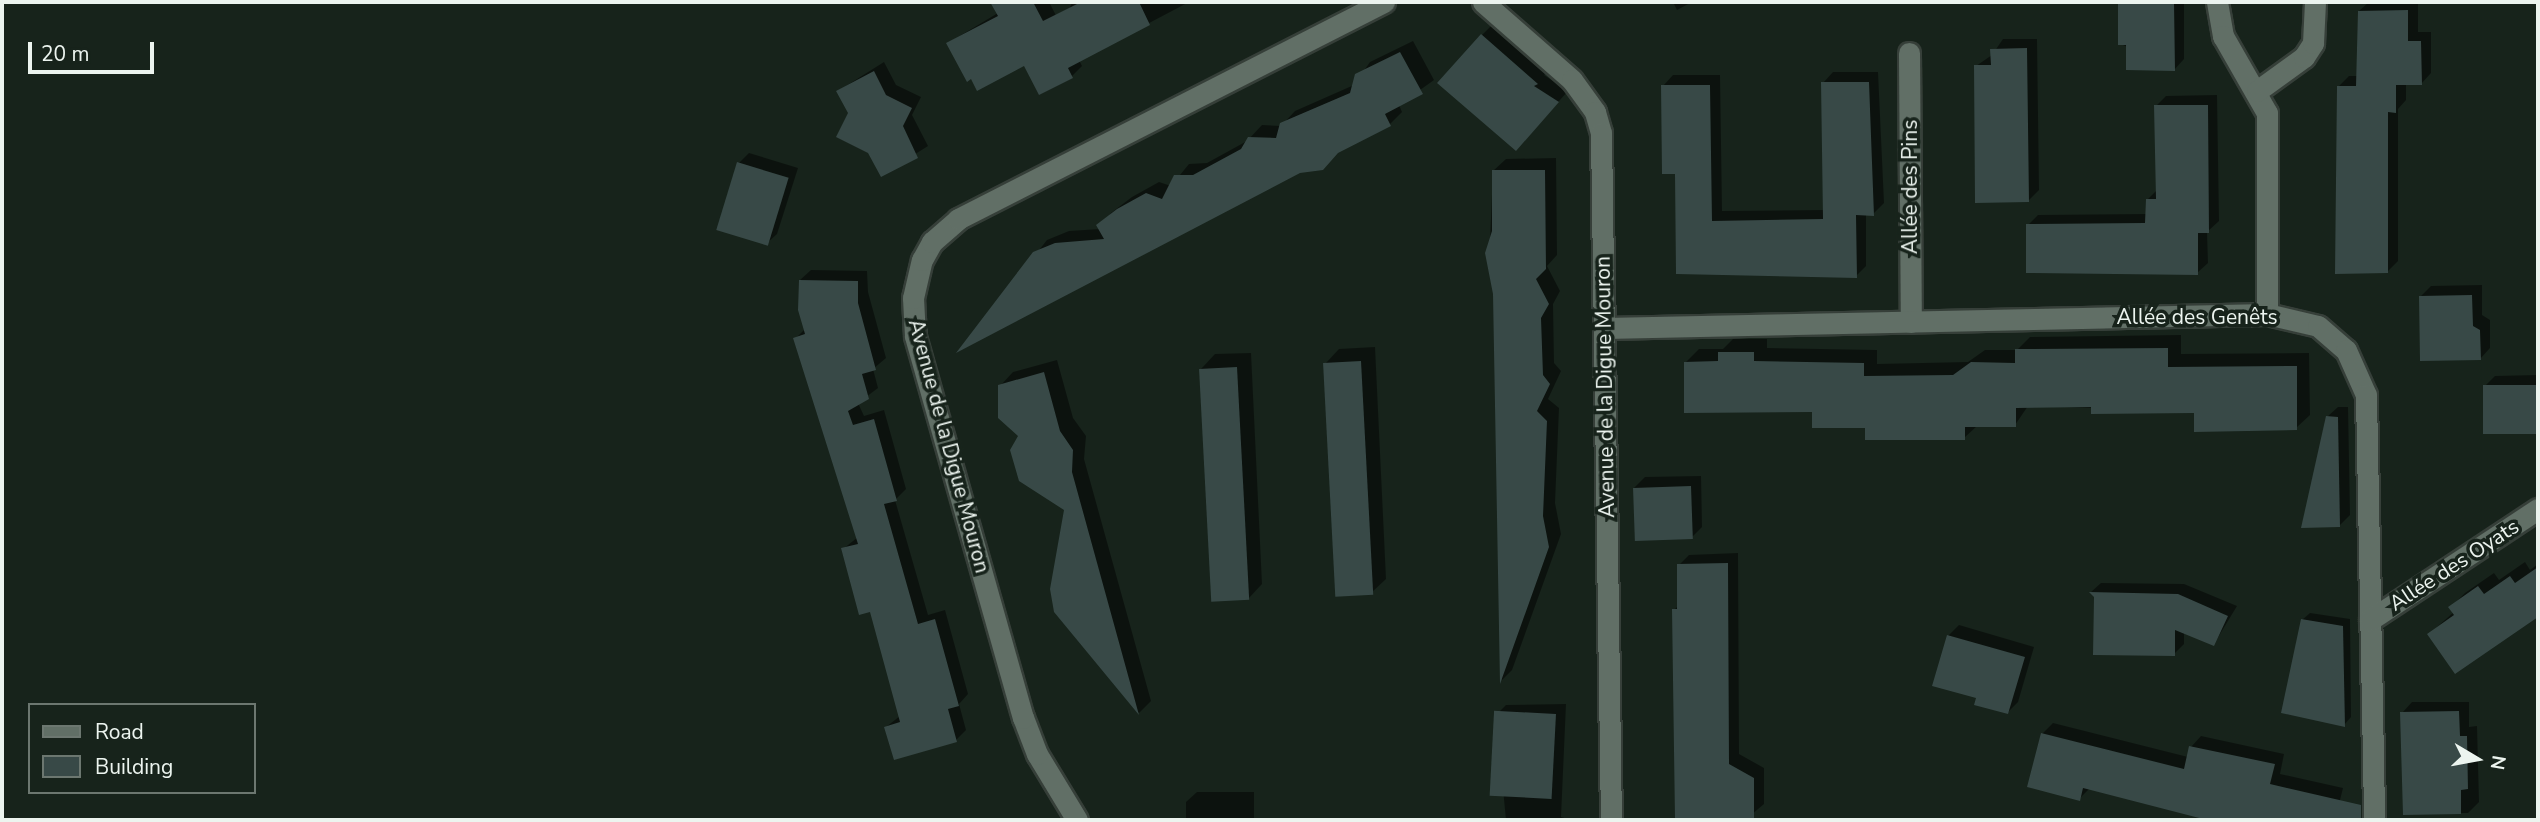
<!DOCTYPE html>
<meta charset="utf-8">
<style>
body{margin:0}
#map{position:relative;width:2540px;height:822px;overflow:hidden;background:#17231b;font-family:"Nunito Sans",sans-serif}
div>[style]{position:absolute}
.shadow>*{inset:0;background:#0007}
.building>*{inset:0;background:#384947;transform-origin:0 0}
.roads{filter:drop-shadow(2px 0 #363f39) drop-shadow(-2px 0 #363f39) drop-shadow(0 2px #363f39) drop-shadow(0 -2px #363f39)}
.minor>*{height:21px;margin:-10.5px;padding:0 10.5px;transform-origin:10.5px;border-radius:10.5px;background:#616f66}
span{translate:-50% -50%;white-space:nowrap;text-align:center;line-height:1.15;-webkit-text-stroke:7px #17231b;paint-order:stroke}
.street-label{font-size:21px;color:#ecf4ef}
.frame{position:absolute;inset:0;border:4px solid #ecf4ef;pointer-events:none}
.legend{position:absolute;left:28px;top:703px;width:228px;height:91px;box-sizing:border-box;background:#17231b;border:2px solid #6c7770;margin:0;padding:9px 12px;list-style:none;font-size:21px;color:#ecf4ef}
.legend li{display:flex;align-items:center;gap:14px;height:35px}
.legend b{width:35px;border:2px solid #6c7770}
.north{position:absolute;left:2442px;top:724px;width:70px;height:70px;-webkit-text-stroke:5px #17231b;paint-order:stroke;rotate:100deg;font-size:19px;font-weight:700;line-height:28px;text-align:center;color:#ecf4ef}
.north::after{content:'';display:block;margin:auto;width:24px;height:32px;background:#ecf4ef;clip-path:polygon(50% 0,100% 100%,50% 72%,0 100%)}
.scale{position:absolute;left:28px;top:42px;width:126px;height:32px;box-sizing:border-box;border:4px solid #ecf4ef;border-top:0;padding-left:9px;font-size:21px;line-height:24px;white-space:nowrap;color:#ecf4ef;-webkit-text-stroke:5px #17231b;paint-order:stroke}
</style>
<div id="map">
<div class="shadow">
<i style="clip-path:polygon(1006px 2px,1049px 2px,1063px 29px,1072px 2px,1189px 2px,1079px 60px,1082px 66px,1072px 76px,948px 43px,998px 13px)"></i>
<i style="clip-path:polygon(1673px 2px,1692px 2px,1677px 10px)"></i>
<i style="clip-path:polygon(2119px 2px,2184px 2px,2184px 59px,2174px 70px,2119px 43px)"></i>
<i style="clip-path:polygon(2369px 2px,2418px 2px,2418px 32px,2431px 32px,2431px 73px,2421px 84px,2406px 83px,2406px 100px,2398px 109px,2398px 261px,2388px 271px,2338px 87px,2349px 76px,2358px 76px,2359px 11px)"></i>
<i style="clip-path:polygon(1492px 25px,1547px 72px,1544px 75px,1568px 91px,1526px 138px,1482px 35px)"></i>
<i style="clip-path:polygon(2003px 39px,2037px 39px,2039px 190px,2028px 201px,1976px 66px,1992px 55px)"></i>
<i style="clip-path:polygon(1413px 41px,1434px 80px,1399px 105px,1402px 112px,1390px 124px,962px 348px,1047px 240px,1069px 231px,1100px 229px,1111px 213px,1132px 197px,1159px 182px,1171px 186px,1189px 164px,1207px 163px,1247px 141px,1262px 125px,1281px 126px,1295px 111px,1354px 85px,1370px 62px)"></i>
<i style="clip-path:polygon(884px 62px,896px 85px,921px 97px,912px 115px,928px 146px,882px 175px,838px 91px)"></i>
<i style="clip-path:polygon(1833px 72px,1878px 72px,1884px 203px,1873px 214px,1866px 214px,1866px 266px,1856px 276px,1677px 273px,1676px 172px,1663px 86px,1673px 75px,1720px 75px,1722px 211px,1824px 210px,1823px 83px)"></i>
<i style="clip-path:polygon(2217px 95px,2219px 221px,2207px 232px,2208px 263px,2197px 273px,2028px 225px,2038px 215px,2147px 214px,2147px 200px,2157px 190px,2156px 106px,2166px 96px)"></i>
<i style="clip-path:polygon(749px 153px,798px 168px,777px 234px,766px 244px,739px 163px)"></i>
<i style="clip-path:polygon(1556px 158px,1557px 255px,1547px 266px,1560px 291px,1553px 304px,1554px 363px,1561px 371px,1548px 399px,1559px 408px,1555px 503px,1561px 534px,1512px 670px,1502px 680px,1495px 294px,1489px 265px,1493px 171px,1506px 159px)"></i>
<i style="clip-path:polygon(811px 270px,867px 271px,868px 292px,886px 358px,873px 369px,878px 388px,858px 403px,864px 416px,884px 410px,906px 489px,895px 500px,928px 615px,945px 610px,968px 694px,959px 704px,966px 730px,956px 740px,886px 727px,900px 716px,871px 610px,843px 549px,858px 537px,795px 339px,805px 329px,800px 280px)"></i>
<i style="clip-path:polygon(2482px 285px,2482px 315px,2490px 320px,2490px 348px,2480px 359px,2421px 296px,2431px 286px)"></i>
<i style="clip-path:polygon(2181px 335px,2181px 354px,2309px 353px,2310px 415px,2296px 428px,2195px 411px,2028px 406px,2015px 425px,1977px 426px,1964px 438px,1866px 426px,1686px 362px,1699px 349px,1723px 349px,1733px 339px,1767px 339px,1767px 348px,1877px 350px,1877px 364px,1968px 362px,1985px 350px,2017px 350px,2030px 337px)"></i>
<i style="clip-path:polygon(1375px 347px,1386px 579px,1371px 593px,1325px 364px,1339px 349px)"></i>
<i style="clip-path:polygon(1251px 353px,1262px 584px,1248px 599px,1201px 369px,1215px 354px)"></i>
<i style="clip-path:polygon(1057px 360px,1073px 418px,1086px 436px,1084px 459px,1151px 701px,1139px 713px,1056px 611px,1065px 509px,1000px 386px,1013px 372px)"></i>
<i style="clip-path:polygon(2538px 375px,2538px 432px,2485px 433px,2485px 386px,2495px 376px)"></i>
<i style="clip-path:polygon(2338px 407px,2348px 407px,2350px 515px,2340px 525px,2327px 417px)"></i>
<i style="clip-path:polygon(1701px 476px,1702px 527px,1692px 537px,1634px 488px,1645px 477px)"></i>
<i style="clip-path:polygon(1738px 553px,1739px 754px,1764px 768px,1764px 804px,1745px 820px,1676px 820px,1674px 610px,1679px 605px,1679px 565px,1689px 555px)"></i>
<i style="clip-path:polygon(2525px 562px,2530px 570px,2538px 564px,2538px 614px,2455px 672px,2429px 634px,2454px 612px,2451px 607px,2465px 593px,2494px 573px,2499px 580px)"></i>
<i style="clip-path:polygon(2101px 583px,2184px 584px,2237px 606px,2214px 644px,2184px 632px,2184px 644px,2174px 654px,2096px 597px,2091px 592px)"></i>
<i style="clip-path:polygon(2310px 613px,2350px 619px,2351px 717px,2344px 725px,2302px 620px)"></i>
<i style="clip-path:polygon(1959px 625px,2034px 647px,2018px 702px,2008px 712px,1978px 697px,1948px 636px)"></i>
<i style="clip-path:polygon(2412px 702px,2469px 702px,2469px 727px,2477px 726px,2479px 802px,2468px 813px,2405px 813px,2402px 713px)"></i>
<i style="clip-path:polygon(1566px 704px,1561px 817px,1571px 820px,1506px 820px,1496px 715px,1506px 705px)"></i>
<i style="clip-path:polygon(2053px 723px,2188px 757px,2191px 747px,2201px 736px,2284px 754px,2280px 774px,2343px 788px,2335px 820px,2219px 820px,2090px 788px,2079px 799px,2042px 734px)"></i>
<i style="clip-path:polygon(1197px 792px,1254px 792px,1254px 820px,1186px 820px,1186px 802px)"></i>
</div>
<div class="building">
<i style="clip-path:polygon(990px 2px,1033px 2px,1043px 21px,1081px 2px,1139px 2px,1150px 25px,1068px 68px,1073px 78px,1039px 95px,1024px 66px,977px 91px,971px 79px,967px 82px,946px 43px,998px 16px)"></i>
<i style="clip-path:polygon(2118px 2px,2174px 2px,2175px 71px,2126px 70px,2126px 45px,2118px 45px)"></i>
<i style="clip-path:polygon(2408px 10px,2408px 41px,2421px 41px,2422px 85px,2396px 85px,2396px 113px,2388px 112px,2388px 273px,2335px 274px,2337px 86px,2356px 86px,2358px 11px)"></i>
<i style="clip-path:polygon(1481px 34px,1538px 84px,1534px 86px,1559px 102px,1516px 151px,1437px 83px)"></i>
<i style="clip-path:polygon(2027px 48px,2029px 202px,1975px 203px,1974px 65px,1991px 65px,1990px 49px)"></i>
<i style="clip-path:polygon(1400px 52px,1423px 94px,1385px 114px,1391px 126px,1338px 153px,1323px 170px,1300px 173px,956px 353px,1033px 252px,1055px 243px,1104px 239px,1096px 225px,1117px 209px,1146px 193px,1162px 199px,1174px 175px,1193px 175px,1241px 149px,1248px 137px,1276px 138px,1280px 123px,1350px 93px,1355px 74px)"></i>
<i style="clip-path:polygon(874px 71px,886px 95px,912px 108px,903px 126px,918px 158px,881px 177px,868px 153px,836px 137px,848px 113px,836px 91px)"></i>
<i style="clip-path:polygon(1821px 82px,1869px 82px,1874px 216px,1856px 215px,1857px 278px,1676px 274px,1675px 174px,1662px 174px,1661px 85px,1710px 85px,1712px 221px,1823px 219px)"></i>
<i style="clip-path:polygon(2154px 105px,2208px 105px,2209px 233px,2198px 233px,2198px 275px,2026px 273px,2026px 224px,2145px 223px,2146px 199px,2156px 199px)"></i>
<i style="left:737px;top:162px;width:54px;height:71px;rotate:17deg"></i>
<i style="clip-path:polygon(1492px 170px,1545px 170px,1546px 269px,1536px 279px,1549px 304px,1541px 318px,1543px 375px,1550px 384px,1537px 411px,1547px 421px,1543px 516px,1549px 547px,1500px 684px,1493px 294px,1485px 253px,1492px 231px)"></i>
<i style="clip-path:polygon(799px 280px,858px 281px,858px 303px,876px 370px,862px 374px,869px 399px,848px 411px,853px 425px,874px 419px,897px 501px,884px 504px,918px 624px,935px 619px,959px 706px,948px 709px,957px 742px,894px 760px,884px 727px,900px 722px,870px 612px,859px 615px,841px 548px,858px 544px,793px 338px,805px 334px,798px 310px)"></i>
<i style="clip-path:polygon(2472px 295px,2473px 326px,2480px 330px,2481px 360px,2420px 361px,2419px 296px)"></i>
<i style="clip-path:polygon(2168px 348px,2168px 367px,2297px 366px,2297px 430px,2194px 432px,2194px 413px,2091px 414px,2091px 407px,2016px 408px,2016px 427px,1965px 427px,1965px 440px,1865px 440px,1865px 428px,1812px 428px,1812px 412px,1684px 413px,1684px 362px,1718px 361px,1718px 352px,1754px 352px,1754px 361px,1864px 363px,1864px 376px,1953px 375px,1971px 362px,2015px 363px,2015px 349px)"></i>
<i style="left:1361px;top:361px;width:234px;height:38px;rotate:87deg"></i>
<i style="left:1237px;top:367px;width:233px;height:38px;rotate:87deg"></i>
<i style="clip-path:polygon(1044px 372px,1060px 431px,1073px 450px,1072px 472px,1139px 715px,1054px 612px,1050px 589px,1064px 510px,1019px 481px,1010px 450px,1018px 436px,998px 418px,998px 385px)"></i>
<i style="left:2483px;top:385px;width:55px;height:49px"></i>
<i style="clip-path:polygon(2326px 416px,2338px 417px,2340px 527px,2301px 528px)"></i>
<i style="left:1691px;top:486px;width:53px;height:58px;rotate:88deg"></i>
<i style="clip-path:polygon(1728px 563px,1729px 764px,1754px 778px,1754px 820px,1675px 820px,1672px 609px,1677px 609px,1677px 564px)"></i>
<i style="clip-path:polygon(2538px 567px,2538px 617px,2455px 674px,2427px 634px,2454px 615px,2448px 607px,2478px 586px,2484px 594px,2510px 576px,2515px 583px)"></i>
<i style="clip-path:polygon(2089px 592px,2178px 594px,2228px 616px,2214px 646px,2175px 630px,2175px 656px,2093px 655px,2094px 597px)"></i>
<i style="clip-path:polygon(2301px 619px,2343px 626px,2345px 727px,2281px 713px)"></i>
<i style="clip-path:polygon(1947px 635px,2025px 657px,2008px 714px,1974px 705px,1976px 698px,1932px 686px)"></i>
<i style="clip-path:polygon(2459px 711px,2460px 736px,2467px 736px,2468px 789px,2461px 790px,2461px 814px,2403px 815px,2400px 712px)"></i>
<i style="left:1556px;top:714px;width:85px;height:62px;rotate:93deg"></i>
<i style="clip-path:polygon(2041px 733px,2184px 769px,2189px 746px,2275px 764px,2270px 784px,2361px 805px,2361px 820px,2207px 820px,2083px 788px,2080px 801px,2027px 787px)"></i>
</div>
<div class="roads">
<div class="minor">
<i style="left:1483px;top:2px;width:118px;rotate:41.2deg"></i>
<i style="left:1572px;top:80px;width:39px;rotate:54deg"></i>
<i style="left:1595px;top:112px;width:22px;rotate:74deg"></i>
<i style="left:1601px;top:133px;width:687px;rotate:89.17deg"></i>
<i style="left:2217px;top:2px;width:35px;rotate:80deg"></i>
<i style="left:2223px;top:36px;width:89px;rotate:60.3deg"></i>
<i style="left:2267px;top:113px;width:201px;rotate:90deg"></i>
<i style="left:1909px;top:53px;width:269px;rotate:89.6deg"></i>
<i style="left:2257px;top:91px;width:58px;rotate:-35.9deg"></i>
<i style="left:2304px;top:57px;width:17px;rotate:-57deg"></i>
<i style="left:2313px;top:43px;width:41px;rotate:-87.2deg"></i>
<i style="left:1605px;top:328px;width:662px;rotate:-1.21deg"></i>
<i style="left:2267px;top:314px;width:52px;rotate:13.2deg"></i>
<i style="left:2318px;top:326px;width:37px;rotate:41deg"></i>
<i style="left:2346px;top:350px;width:49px;rotate:66deg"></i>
<i style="left:2366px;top:395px;width:425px;rotate:88.9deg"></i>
<i style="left:2370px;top:620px;width:201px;rotate:-33.5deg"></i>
<i style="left:1077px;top:820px;width:77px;rotate:-121.2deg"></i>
<i style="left:1037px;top:754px;width:39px;rotate:-111deg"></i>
<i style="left:1023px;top:718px;width:397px;rotate:-105.8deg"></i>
<i style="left:915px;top:336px;width:38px;rotate:-93deg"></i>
<i style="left:913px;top:298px;width:39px;rotate:-77deg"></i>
<i style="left:922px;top:260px;width:21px;rotate:-61deg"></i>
<i style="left:932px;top:242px;width:35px;rotate:-41deg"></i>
<i style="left:958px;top:219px;width:478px;rotate:-27deg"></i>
</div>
</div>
<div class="street-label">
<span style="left:1910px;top:187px;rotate:-90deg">Allée des Pins</span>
<span style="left:2197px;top:317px">Allée des Genêts</span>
<span style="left:1605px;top:387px;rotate:-91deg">Avenue de la Digue Mouron</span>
<span style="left:949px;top:446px;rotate:75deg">Avenue de la Digue Mouron</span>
<span style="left:2454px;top:565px;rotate:-33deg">Allée des Oyats</span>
</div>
<div class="frame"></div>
<ul class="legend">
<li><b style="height:9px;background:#616f66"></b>Road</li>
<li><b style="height:19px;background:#384947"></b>Building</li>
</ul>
<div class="north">N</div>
<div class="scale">20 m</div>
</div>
